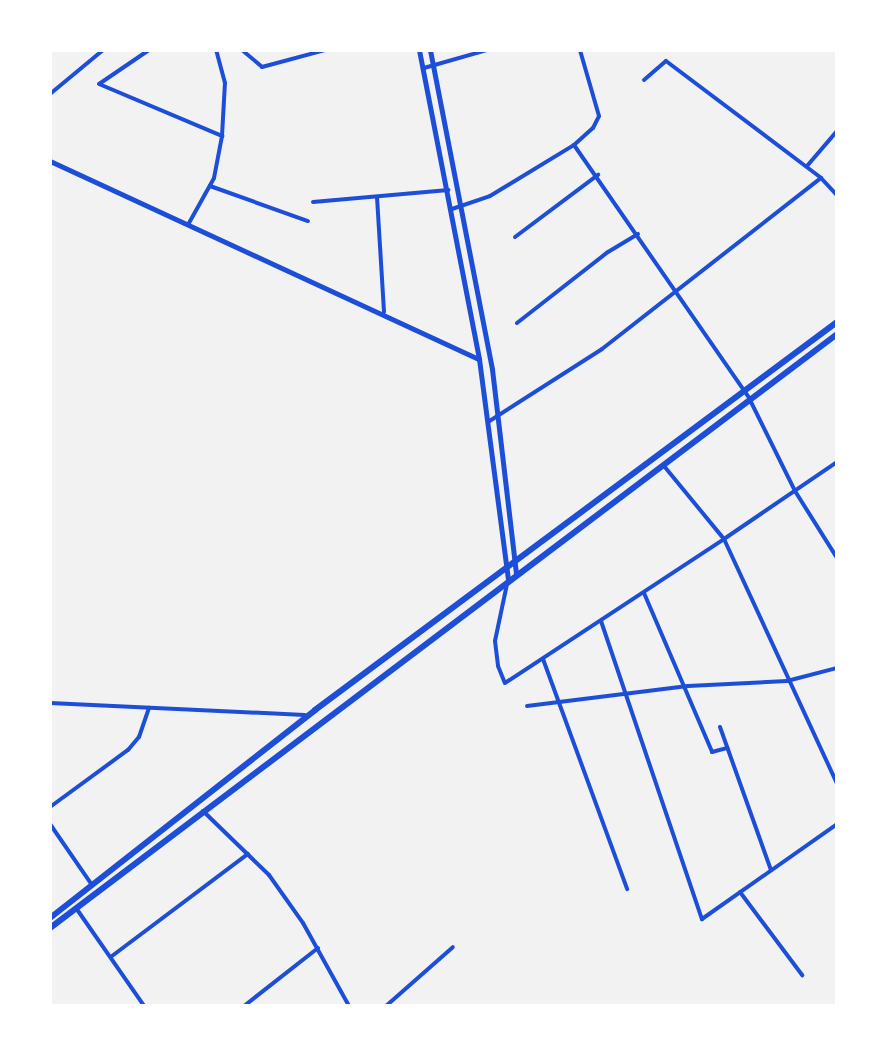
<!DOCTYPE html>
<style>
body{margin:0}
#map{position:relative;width:887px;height:1056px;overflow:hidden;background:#f2f2f2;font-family:Figtree,sans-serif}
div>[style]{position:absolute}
.minor>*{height:4px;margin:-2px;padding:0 2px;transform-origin:2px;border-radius:2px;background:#1d4ed8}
.tertiary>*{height:5px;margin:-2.5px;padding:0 2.5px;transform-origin:2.5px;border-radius:2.5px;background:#1d4ed8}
.secondary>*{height:6px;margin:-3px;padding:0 3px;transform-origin:3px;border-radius:3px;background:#1d4ed8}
span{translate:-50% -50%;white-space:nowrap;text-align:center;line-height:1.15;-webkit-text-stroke:9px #fff;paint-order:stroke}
.frame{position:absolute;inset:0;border:52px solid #fff;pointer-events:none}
</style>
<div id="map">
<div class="minor">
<i style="left:149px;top:50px;width:60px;rotate:145.8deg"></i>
<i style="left:99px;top:84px;width:134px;rotate:22.9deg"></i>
<i style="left:242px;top:50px;width:26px;rotate:40deg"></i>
<i style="left:262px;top:67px;width:65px;rotate:-15.1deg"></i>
<i style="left:424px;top:68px;width:66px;rotate:-15.9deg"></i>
<i style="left:644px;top:80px;width:29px;rotate:-41deg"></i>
<i style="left:666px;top:61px;width:194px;rotate:37deg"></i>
<i style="left:50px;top:94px;width:69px;rotate:-39.7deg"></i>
<i style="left:574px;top:145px;width:25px;rotate:-42deg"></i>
<i style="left:593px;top:128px;width:13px;rotate:-63deg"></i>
<i style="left:599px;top:116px;width:69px;rotate:-106.1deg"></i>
<i style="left:807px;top:166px;width:46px;rotate:-49.4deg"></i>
<i style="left:210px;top:186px;width:104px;rotate:19.7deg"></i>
<i style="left:377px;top:197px;width:115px;rotate:86.5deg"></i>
<i style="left:313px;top:202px;width:136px;rotate:-5.1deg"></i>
<i style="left:452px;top:209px;width:40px;rotate:-18.9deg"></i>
<i style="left:490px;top:196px;width:98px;rotate:-31.3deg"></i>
<i style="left:574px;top:145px;width:308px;rotate:55.3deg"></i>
<i style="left:749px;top:398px;width:104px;rotate:63.7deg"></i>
<i style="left:795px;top:491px;width:79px;rotate:57.9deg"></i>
<i style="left:189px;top:223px;width:51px;rotate:-60.9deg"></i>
<i style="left:214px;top:178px;width:43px;rotate:-79.2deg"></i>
<i style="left:222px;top:136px;width:53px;rotate:-86.8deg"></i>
<i style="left:225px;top:83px;width:34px;rotate:-105deg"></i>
<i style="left:515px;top:237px;width:104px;rotate:-36.8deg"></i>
<i style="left:517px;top:323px;width:115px;rotate:-38deg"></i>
<i style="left:608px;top:252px;width:35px;rotate:-31deg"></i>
<i style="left:488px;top:422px;width:135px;rotate:-32.6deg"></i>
<i style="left:602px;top:349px;width:278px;rotate:-38deg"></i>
<i style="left:821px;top:178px;width:23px;rotate:47deg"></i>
<i style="left:664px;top:466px;width:94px;rotate:50.6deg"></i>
<i style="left:724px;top:539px;width:137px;rotate:-34.3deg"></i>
<i style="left:507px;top:584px;width:58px;rotate:101.9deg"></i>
<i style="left:495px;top:641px;width:25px;rotate:83deg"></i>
<i style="left:498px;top:666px;width:18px;rotate:68deg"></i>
<i style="left:505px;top:683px;width:262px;rotate:-33.3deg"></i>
<i style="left:724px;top:539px;width:270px;rotate:65.2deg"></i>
<i style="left:644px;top:593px;width:173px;rotate:66.8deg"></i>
<i style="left:712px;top:752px;width:16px;rotate:-15deg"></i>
<i style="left:601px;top:621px;width:315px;rotate:71.3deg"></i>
<i style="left:702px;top:919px;width:165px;rotate:-35.1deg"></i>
<i style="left:543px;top:659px;width:245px;rotate:69.9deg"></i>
<i style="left:50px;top:703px;width:255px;rotate:2.7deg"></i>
<i style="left:527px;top:706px;width:162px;rotate:-7.1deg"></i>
<i style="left:688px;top:686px;width:99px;rotate:-2.9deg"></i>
<i style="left:787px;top:681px;width:52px;rotate:-14.6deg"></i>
<i style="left:720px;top:727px;width:152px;rotate:70.4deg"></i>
<i style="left:50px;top:807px;width:97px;rotate:-36.2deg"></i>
<i style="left:128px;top:750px;width:17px;rotate:-50deg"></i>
<i style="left:139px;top:737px;width:31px;rotate:-71deg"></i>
<i style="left:203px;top:811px;width:92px;rotate:44.1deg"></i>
<i style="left:269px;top:875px;width:59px;rotate:54.7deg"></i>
<i style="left:303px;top:923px;width:95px;rotate:61deg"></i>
<i style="left:50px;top:824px;width:74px;rotate:55.5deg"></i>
<i style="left:740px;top:892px;width:104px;rotate:53.2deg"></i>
<i style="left:76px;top:908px;width:119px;rotate:55.2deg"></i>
<i style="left:112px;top:956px;width:170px;rotate:-36.9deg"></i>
<i style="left:244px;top:1006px;width:94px;rotate:-38.1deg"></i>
<i style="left:386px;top:1006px;width:89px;rotate:-41.4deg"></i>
</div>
<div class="tertiary">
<i style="left:419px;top:50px;width:315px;rotate:79deg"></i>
<i style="left:479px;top:359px;width:222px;rotate:82.5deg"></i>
<i style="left:430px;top:50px;width:325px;rotate:79deg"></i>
<i style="left:492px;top:369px;width:205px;rotate:83.3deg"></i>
<i style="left:50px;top:161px;width:472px;rotate:24.8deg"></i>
</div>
<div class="secondary">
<i style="left:50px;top:918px;width:337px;rotate:-38.1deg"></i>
<i style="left:315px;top:710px;width:650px;rotate:-36.62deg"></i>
<i style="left:50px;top:928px;width:986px;rotate:-37.04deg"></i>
</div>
<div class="frame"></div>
</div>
